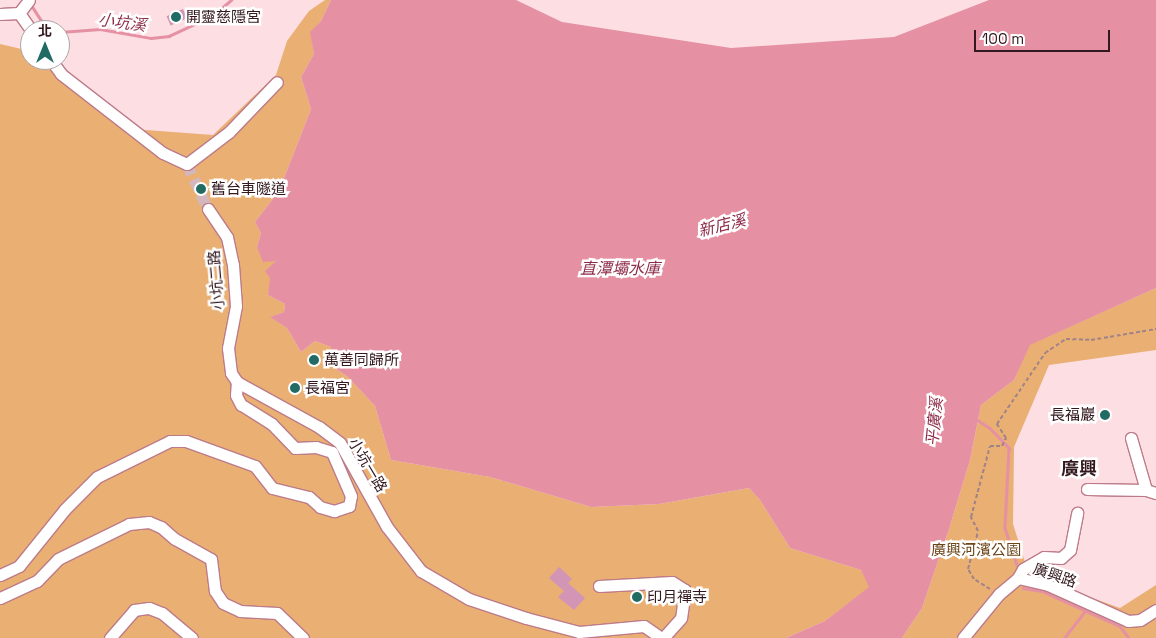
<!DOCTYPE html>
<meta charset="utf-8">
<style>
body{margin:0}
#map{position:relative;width:1156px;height:638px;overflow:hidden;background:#fcdee3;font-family:"Space Grotesk","Noto Sans TC",sans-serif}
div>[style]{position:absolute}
.green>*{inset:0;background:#e9af73}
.water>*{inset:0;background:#e591a3}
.stream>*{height:2.5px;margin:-1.25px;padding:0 1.25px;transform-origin:1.25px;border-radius:1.25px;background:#e591a3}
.building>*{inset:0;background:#d295b5;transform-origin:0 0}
.minor-tunnel>*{height:11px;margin-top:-5.5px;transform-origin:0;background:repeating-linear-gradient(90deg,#d4b7bc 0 11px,transparent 0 16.5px)}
.path>*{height:2px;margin-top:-1px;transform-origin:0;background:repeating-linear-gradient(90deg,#9f8388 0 4px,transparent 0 6.5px)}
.roads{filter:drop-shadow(1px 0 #bd7b89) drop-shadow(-1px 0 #bd7b89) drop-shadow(0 1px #bd7b89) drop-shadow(0 -1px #bd7b89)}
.minor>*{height:11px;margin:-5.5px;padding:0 5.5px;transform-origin:5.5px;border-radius:5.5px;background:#fff}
.dots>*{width:14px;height:14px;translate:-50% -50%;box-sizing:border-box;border:2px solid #fff;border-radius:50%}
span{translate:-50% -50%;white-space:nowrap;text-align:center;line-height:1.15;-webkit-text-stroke:5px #fff;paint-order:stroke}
.poi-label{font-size:15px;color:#33191f}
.left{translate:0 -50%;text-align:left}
.right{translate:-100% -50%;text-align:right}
.street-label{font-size:15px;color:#33191f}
.park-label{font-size:15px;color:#6c4518}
.water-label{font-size:16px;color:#8d2b48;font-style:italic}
.quarter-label{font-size:18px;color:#33191f;font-weight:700}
.north{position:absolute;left:20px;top:20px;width:50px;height:50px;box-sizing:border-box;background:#fff;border:1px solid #ada3a5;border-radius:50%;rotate:0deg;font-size:14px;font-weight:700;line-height:20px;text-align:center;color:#33191f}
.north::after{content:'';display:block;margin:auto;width:18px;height:22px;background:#216b64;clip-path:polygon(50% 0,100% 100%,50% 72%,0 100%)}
.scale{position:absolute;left:974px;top:30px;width:136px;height:22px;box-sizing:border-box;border:2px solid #33191f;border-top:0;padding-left:6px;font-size:15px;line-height:18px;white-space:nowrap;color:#33191f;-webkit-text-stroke:4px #fff;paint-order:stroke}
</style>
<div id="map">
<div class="green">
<i style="clip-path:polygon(325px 0,331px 0,321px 21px,311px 32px,314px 54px,301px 77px,311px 109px,279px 191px,255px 222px,261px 233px,257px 247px,270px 259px,276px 260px,268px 295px,285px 304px,284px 312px,271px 317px,287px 328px,301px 352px,315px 341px,331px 347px,332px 366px,348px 377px,375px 406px,391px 460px,490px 477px,591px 507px,659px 504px,749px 488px,760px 500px,790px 548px,861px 570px,870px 587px,825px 621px,786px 638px,0 638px,0 44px,30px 51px,30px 60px,48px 60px,132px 129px,213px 135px,276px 75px,287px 41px,309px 11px)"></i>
<i style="clip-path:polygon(1156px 288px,1156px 350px,1049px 365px,1014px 447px,1013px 524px,1029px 575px,1120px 608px,1156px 585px,1156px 638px,902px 638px,922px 608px,949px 529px,970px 460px,981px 405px,1014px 380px,1029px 345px)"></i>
</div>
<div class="water">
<i style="clip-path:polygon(331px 0,516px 0,562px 22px,731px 48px,894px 37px,989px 0,1156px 0,1156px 288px,1030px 345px,1014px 380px,981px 405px,970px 460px,949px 529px,922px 608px,902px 638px,786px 638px,825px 621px,869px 587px,861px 570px,790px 548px,760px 500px,749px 488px,659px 504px,591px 507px,490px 477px,391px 460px,375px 406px,348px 377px,332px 366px,331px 347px,315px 341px,301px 352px,287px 328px,270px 317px,284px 312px,285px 304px,268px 295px,270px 278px,265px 271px,276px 261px,263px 262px,257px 247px,261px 233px,255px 222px,279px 191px,311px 109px,301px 77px,314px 54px,310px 32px,321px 21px)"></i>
</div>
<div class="stream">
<i style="left:30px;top:3px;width:20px;rotate:57deg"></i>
<i style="left:41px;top:20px;width:17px;rotate:36deg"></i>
<i style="left:60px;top:32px;width:40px;rotate:-4.3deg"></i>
<i style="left:100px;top:29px;width:52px;rotate:10deg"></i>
<i style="left:151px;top:38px;width:18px;rotate:-6deg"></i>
<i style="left:169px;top:36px;width:47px;rotate:-24.9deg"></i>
<i style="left:212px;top:16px;width:25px;rotate:-40deg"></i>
<i style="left:976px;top:419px;width:17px;rotate:33deg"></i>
<i style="left:990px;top:428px;width:28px;rotate:46deg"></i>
<i style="left:1009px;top:448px;width:80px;rotate:92.9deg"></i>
<i style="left:1005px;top:528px;width:39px;rotate:72deg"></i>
<i style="left:1023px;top:588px;width:19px;rotate:9deg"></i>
<i style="left:1042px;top:591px;width:85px;rotate:24.2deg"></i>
<i style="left:1120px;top:626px;width:15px;rotate:53deg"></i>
<i style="left:1064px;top:638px;width:36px;rotate:-52deg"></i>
</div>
<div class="building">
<i style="left:183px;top:9px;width:10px;height:18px;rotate:66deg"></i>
<i style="clip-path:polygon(559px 567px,572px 579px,568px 583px,585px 598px,574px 610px,558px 597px,564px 591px,549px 578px)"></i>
</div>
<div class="minor-tunnel">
<i style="left:187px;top:164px;width:50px;rotate:65deg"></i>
</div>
<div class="path">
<i style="left:990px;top:589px;width:19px;rotate:-148deg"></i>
<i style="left:974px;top:579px;width:12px;rotate:-121deg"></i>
<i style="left:968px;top:569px;width:39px;rotate:-75deg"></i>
<i style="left:978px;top:531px;width:16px;rotate:-117deg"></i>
<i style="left:971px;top:517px;width:73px;rotate:-75deg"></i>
<i style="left:990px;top:446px;width:12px"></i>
<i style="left:1002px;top:446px;width:9px;rotate:-63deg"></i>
<i style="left:1006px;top:438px;width:17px;rotate:-123deg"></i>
<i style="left:997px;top:424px;width:86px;rotate:-55.9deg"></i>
<i style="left:1045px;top:353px;width:25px;rotate:-34deg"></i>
<i style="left:1066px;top:339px;width:25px;rotate:2deg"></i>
<i style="left:1091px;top:340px;width:66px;rotate:-9.6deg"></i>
</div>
<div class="roads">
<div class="minor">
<i style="left:19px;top:13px;width:21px;rotate:55deg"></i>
<i style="left:19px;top:13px;width:16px;rotate:-52deg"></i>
<i style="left:0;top:14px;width:19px;rotate:-3deg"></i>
<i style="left:51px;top:60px;width:17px;rotate:54deg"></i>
<i style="left:61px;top:74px;width:129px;rotate:37.8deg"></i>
<i style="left:163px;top:153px;width:26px;rotate:25deg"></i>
<i style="left:187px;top:164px;width:53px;rotate:-37.3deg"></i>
<i style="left:229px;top:132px;width:69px;rotate:-46.2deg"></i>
<i style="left:208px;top:209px;width:34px;rotate:56deg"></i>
<i style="left:227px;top:237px;width:29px;rotate:78deg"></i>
<i style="left:233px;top:265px;width:41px;rotate:85.8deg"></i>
<i style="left:236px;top:306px;width:43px;rotate:100.8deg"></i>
<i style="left:228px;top:348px;width:25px;rotate:83deg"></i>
<i style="left:231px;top:373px;width:11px;rotate:56deg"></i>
<i style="left:237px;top:382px;width:94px;rotate:28.8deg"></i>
<i style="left:319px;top:427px;width:26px;rotate:37deg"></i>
<i style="left:340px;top:443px;width:96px;rotate:60.8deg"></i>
<i style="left:387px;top:527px;width:56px;rotate:52.3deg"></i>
<i style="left:421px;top:571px;width:56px;rotate:30.3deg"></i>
<i style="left:469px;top:599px;width:60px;rotate:18.4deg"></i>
<i style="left:526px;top:618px;width:55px;rotate:14.8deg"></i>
<i style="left:579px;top:632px;width:65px;rotate:-5.3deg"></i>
<i style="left:644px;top:626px;width:21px;rotate:35deg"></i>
<i style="left:1131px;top:438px;width:54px;rotate:73.9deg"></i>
<i style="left:1146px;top:490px;width:10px;rotate:17deg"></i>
<i style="left:1087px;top:489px;width:59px;rotate:1deg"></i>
<i style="left:0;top:575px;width:21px;rotate:-25deg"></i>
<i style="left:19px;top:566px;width:73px;rotate:-51.1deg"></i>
<i style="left:65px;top:509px;width:45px;rotate:-45deg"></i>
<i style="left:97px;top:477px;width:81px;rotate:-26.3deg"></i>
<i style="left:170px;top:441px;width:16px"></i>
<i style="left:186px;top:441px;width:73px;rotate:19.9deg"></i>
<i style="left:255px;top:466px;width:28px;rotate:52deg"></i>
<i style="left:272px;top:488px;width:38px;rotate:14deg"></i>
<i style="left:309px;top:497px;width:15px;rotate:42deg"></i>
<i style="left:320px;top:507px;width:15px;rotate:16deg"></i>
<i style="left:334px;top:511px;width:16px;rotate:-18deg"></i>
<i style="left:349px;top:506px;width:10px;rotate:-79deg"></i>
<i style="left:351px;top:496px;width:48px;rotate:-113.4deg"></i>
<i style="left:332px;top:452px;width:17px;rotate:-163deg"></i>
<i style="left:316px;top:447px;width:21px;rotate:177deg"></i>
<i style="left:295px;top:448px;width:33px;rotate:-134deg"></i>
<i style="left:272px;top:424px;width:36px;rotate:-148deg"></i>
<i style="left:241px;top:405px;width:11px;rotate:-117deg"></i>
<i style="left:236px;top:395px;width:13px;rotate:-86deg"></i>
<i style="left:1018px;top:578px;width:10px;rotate:-61deg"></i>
<i style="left:1023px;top:569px;width:24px;rotate:-30deg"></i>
<i style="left:1044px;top:557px;width:17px;rotate:3deg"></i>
<i style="left:1061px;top:558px;width:12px;rotate:-42deg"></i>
<i style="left:1070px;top:550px;width:38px;rotate:-79deg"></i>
<i style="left:599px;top:586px;width:73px;rotate:-3.1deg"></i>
<i style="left:672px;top:582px;width:15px;rotate:32deg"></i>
<i style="left:685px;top:590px;width:28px;rotate:98deg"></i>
<i style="left:681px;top:618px;width:27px;rotate:132deg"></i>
<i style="left:0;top:598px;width:41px;rotate:-24.7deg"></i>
<i style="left:37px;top:581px;width:30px;rotate:-46deg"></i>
<i style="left:58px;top:559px;width:79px;rotate:-26.2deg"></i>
<i style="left:129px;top:524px;width:20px;rotate:-6deg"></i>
<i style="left:149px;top:522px;width:13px;rotate:23deg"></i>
<i style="left:161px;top:527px;width:18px;rotate:41deg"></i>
<i style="left:175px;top:539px;width:41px;rotate:29.1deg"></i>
<i style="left:211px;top:559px;width:32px;rotate:83deg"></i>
<i style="left:215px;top:591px;width:14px;rotate:56deg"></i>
<i style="left:223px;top:603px;width:19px;rotate:25deg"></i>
<i style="left:240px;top:611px;width:37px;rotate:3deg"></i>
<i style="left:277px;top:613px;width:36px;rotate:44deg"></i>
<i style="left:110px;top:638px;width:37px;rotate:-49deg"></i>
<i style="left:134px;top:610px;width:15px;rotate:-8deg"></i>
<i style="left:149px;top:608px;width:14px;rotate:21deg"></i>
<i style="left:162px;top:613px;width:39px;rotate:40deg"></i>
<i style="left:963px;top:638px;width:57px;rotate:-50.7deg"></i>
<i style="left:999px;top:594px;width:25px;rotate:-40deg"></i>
<i style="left:1018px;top:578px;width:31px;rotate:13deg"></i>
<i style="left:1048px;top:585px;width:88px;rotate:24.2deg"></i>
<i style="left:1128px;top:621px;width:12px;rotate:-5deg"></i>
<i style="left:1140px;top:620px;width:19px;rotate:-32deg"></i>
</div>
</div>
<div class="dots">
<i style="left:176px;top:17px;background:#216b64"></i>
<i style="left:201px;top:189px;background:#216b64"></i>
<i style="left:314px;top:360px;background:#216b64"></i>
<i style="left:295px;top:388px;background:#216b64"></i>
<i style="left:1105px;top:415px;background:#216b64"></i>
<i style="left:637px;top:597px;background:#216b64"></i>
</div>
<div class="poi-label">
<span class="left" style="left:186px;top:17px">開靈慈隱宮</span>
<span class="left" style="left:211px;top:189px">舊台車隧道</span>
<span class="left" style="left:324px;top:360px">萬善同歸所</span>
<span class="left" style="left:305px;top:388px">長福宮</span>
<span class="right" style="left:1095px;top:415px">長福巖</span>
<span class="left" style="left:647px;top:597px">印月禪寺</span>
</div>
<div class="street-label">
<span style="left:216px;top:280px;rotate:-95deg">小坑二路</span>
<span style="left:368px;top:465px;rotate:59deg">小坑一路</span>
<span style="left:1055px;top:575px;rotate:19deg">廣興路</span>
</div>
<div class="park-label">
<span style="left:976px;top:550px">廣興河濱公園</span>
</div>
<div class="water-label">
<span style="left:122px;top:23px;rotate:8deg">小坑溪</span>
<span style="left:722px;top:226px;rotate:-14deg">新店溪</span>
<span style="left:620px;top:269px">直潭壩水庫</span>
<span style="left:935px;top:422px;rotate:-84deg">平廣溪</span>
</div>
<div class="quarter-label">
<span style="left:1079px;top:469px">廣興</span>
</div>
<div class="north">北</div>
<div class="scale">100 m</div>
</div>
